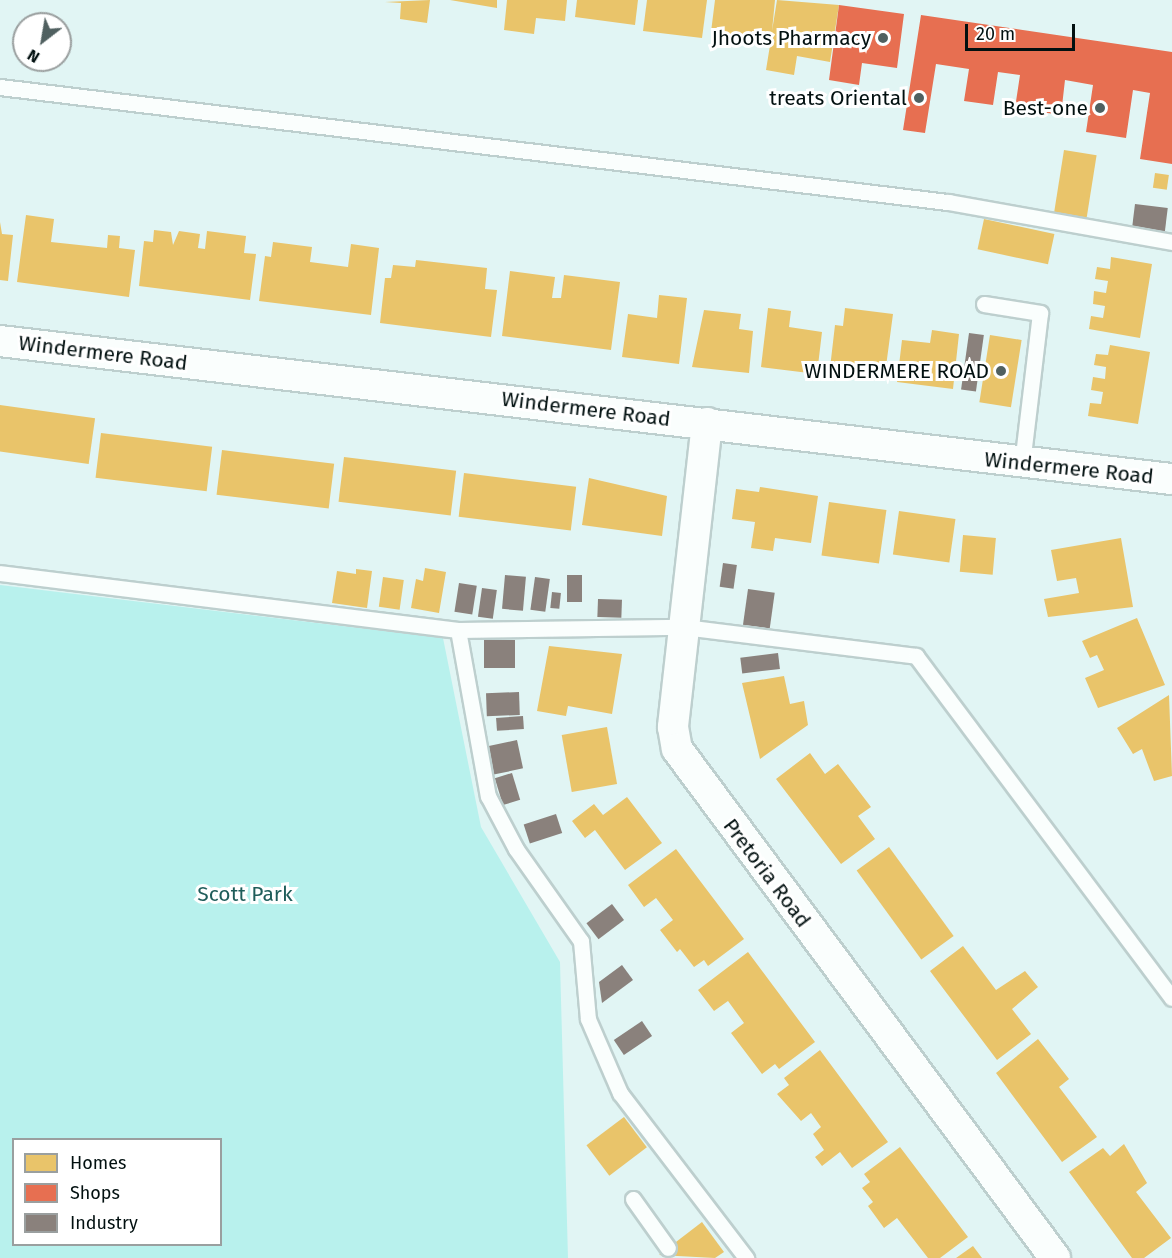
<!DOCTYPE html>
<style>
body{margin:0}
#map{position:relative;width:1172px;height:1258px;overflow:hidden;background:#e1f5f4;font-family:"Fira Sans",sans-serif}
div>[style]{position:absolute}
.green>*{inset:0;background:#b8f1ed}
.homes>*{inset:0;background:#e9c46a;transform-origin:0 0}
.shops>*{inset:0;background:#e76f51}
.industry>*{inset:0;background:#8a817c;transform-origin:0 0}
.roads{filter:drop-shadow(2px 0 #bdcfce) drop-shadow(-2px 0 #bdcfce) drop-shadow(0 2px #bdcfce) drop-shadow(0 -2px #bdcfce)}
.service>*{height:15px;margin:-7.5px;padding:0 7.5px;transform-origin:7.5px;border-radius:7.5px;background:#fafefd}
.minor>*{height:30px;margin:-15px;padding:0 15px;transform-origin:15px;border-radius:15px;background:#fafefd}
.dots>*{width:16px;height:16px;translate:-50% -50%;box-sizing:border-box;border:3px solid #fff;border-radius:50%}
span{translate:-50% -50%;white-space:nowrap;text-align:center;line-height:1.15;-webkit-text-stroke:6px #fff;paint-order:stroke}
.poi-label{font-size:21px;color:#021010}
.right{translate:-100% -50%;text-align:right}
.street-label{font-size:21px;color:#021010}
.park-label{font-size:21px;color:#1f5d5a}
.legend{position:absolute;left:12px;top:1138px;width:210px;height:108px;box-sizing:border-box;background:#fff;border:2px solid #9a9f9f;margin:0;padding:8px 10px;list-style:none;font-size:18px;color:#021010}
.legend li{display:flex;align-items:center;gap:12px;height:30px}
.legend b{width:30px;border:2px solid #9a9f9f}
.north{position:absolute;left:12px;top:12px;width:60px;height:60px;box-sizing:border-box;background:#fff;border:2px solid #9a9f9f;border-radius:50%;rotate:211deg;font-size:16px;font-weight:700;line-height:24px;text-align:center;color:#021010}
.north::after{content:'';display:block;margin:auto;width:21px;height:27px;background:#506060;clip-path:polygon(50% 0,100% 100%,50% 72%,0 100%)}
.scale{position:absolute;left:965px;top:24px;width:110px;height:27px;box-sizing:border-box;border:3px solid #021010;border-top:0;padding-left:8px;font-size:18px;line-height:21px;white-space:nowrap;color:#021010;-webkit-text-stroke:4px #fff;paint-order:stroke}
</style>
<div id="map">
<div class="green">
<i style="clip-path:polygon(evenodd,0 585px,443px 638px,481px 827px,560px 962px,568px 1258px,0 1258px,0 585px,14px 1140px,220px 1140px,220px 1244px,14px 1244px,14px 1140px)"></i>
</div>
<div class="homes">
<i style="clip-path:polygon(430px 0,427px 23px,400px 19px,401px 3px,385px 2px)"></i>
<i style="clip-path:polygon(450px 0,497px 0,497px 8px)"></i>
<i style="clip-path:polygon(507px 0,567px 0,565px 21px,536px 18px,534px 34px,504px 30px)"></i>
<i style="clip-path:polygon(577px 0,638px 0,635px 25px,575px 17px)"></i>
<i style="clip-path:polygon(647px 0,707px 0,702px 38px,643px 31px)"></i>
<i style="clip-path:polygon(715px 0,775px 0,772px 31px,777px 0,839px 5px,830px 62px,797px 56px,794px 75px,766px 70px,771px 39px,739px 36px,738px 43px,711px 32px)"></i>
<i style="left:1064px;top:150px;width:33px;height:67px;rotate:9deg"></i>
<i style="left:1155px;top:173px;width:14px;height:15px;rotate:8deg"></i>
<i style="clip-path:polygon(26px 215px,54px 219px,51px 242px,107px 248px,108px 235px,120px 236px,119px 248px,135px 250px,129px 297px,17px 282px)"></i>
<i style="left:984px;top:219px;width:72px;height:31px;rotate:12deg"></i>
<i style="clip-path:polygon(0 222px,2px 234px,13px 235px,8px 281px,0 280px)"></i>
<i style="clip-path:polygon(154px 230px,171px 232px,173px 245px,179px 231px,200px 234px,198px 248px,205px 249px,207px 231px,246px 236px,244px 253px,256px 254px,250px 300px,139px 286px,144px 241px,153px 242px)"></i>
<i style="clip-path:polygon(273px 242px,312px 247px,310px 262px,348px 267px,351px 244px,379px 248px,371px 315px,259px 301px,265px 256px,271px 257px)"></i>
<i style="clip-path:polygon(1111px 257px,1152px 264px,1140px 338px,1089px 329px,1091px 316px,1103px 318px,1105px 306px,1093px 304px,1094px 291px,1106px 293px,1108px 281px,1095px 279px,1097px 267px,1110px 269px)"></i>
<i style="clip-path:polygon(416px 260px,487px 268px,485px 289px,497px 290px,491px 337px,380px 323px,385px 278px,391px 278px,393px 265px,415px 267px)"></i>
<i style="clip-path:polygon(510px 271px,555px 277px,552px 298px,561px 298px,564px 275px,620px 282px,611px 350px,502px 336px)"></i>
<i style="clip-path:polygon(659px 295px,687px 298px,679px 364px,622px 357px,628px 314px,657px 318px)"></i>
<i style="clip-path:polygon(768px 308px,791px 311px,789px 327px,822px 332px,817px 374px,761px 367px)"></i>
<i style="clip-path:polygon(845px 308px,893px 314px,885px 374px,830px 368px,835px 325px,843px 326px)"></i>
<i style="clip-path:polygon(704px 310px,741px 314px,739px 329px,753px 331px,749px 373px,692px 367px)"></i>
<i style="clip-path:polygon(932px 330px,959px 334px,953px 389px,897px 382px,902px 340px,930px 343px)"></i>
<i style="left:990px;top:335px;width:32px;height:68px;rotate:9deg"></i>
<i style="clip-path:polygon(1110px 345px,1150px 352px,1138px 424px,1088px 416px,1090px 403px,1101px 404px,1103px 392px,1091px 390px,1093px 377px,1105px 379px,1106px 367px,1094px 365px,1096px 354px,1108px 355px)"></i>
<i style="left:0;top:405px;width:96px;height:46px;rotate:8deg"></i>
<i style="left:101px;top:433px;width:112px;height:45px;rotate:7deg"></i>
<i style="left:222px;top:450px;width:113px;height:45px;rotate:7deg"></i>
<i style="left:344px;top:457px;width:113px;height:45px;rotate:7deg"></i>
<i style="left:464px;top:473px;width:113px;height:44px;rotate:7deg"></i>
<i style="clip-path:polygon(589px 478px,667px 496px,662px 536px,582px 525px)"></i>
<i style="clip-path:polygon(760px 487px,818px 496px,811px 543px,775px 538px,773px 551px,751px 548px,755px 522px,732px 519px,736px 489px,759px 492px)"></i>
<i style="left:829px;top:502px;width:58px;height:54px;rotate:8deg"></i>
<i style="left:899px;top:511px;width:57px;height:44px;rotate:8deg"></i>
<i style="left:963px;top:535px;width:33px;height:37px;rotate:5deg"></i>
<i style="clip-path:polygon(1121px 538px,1133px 607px,1048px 617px,1044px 599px,1079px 593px,1076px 578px,1057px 581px,1051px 550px)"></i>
<i style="clip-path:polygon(425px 568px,446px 572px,439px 613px,411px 608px,416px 579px,423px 581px)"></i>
<i style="clip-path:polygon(356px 569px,372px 571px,367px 608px,332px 603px,337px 571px,356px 574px)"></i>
<i style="left:383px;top:577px;width:21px;height:30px;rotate:8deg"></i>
<i style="clip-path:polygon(1137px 618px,1165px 685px,1098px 708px,1085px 678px,1104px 670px,1097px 655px,1090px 658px,1082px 641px)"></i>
<i style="clip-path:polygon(549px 646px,622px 654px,612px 714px,568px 706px,566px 716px,537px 711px)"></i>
<i style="clip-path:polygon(784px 676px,790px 704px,804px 701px,808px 725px,760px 759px,742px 683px)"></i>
<i style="clip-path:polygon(1169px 695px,1172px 776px,1154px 781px,1142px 749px,1133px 754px,1117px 728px)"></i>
<i style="left:607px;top:727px;width:58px;height:46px;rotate:80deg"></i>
<i style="clip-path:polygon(810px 753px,825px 774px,838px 764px,871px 807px,858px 816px,875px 839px,841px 864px,776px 779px)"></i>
<i style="clip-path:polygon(627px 797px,662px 843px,625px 870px,595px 830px,585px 838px,572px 821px,594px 804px,603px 815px)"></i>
<i style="left:889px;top:847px;width:110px;height:40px;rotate:54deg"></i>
<i style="clip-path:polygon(676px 849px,744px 939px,708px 966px,704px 960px,694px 967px,680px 949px,677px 952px,660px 930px,673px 920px,656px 898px,644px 907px,628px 885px)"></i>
<i style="clip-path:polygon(963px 946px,996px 990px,1025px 971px,1038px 987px,1012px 1009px,1031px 1034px,997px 1060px,930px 971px)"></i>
<i style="clip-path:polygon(748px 952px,815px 1042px,779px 1069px,775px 1064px,762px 1074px,731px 1033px,744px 1023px,728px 1001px,714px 1011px,698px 990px)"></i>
<i style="clip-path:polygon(1038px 1039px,1069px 1079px,1059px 1087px,1097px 1137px,1062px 1162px,996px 1073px)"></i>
<i style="clip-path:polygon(820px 1050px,888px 1142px,852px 1168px,840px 1152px,822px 1166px,815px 1157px,824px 1150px,813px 1134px,821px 1127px,811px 1113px,801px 1121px,777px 1094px,789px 1085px,784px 1078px)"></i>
<i style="left:624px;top:1117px;width:38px;height:47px;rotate:53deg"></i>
<i style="clip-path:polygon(1124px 1144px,1147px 1183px,1136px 1192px,1171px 1238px,1144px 1258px,1132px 1258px,1069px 1172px,1103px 1148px,1110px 1156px)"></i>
<i style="clip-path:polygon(900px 1147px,968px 1237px,940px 1258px,928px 1258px,897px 1218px,884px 1228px,868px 1206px,873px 1202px,862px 1188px,870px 1182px,864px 1174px)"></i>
<i style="clip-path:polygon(702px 1222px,724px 1252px,715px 1258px,659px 1255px)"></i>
<i style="clip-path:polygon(973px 1246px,982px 1258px,956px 1258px)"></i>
</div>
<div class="shops">
<i style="clip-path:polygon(839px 5px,904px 14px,897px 68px,862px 63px,859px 85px,829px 80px)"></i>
<i style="clip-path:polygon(921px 15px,1172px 52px,1172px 164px,1140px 159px,1150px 93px,1133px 90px,1126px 138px,1107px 135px,1086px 132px,1093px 85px,1065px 80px,1061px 115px,1015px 108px,1020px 75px,998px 72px,993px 105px,964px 101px,969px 69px,936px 64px,925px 133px,903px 130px)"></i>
</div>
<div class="industry">
<i style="left:1135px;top:204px;width:33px;height:25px;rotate:7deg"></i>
<i style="left:969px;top:333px;width:15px;height:57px;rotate:8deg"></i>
<i style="left:723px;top:563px;width:14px;height:24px;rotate:8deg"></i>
<i style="left:505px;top:575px;width:21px;height:34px;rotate:5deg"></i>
<i style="left:567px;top:575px;width:15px;height:27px"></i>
<i style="left:535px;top:577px;width:15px;height:33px;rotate:8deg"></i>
<i style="left:459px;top:583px;width:18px;height:29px;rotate:9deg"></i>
<i style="left:482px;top:588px;width:15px;height:29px;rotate:8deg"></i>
<i style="left:748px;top:589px;width:27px;height:36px;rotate:8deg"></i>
<i style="left:552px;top:592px;width:9px;height:16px;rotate:6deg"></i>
<i style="left:598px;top:599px;width:24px;height:18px;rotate:2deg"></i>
<i style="left:484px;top:640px;width:31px;height:28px"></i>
<i style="left:778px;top:653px;width:16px;height:38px;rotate:83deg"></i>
<i style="left:519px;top:692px;width:23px;height:33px;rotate:88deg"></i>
<i style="left:523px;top:716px;width:13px;height:27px;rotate:86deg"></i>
<i style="left:517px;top:740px;width:29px;height:30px;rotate:78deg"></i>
<i style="left:512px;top:773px;width:28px;height:18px;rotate:73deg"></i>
<i style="left:556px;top:814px;width:20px;height:34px;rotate:72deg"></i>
<i style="left:612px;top:904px;width:20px;height:32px;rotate:53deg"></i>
<i style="clip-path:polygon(622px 965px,633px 980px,602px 1003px,599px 982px)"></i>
<i style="left:642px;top:1021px;width:18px;height:34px;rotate:56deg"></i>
</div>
<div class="roads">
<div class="service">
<i style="left:0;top:87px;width:955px;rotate:6.92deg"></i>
<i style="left:948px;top:202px;width:228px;rotate:10.1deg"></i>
<i style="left:984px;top:304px;width:57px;rotate:9.1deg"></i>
<i style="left:1040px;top:313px;width:152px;rotate:96.8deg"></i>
<i style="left:0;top:573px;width:462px;rotate:7.1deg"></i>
<i style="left:458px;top:630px;width:226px;rotate:-0.8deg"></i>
<i style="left:684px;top:627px;width:234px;rotate:7.1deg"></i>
<i style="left:916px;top:656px;width:427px;rotate:53.2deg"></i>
<i style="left:458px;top:630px;width:169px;rotate:79.8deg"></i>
<i style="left:488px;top:796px;width:60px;rotate:62.2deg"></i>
<i style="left:516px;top:849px;width:113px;rotate:54.8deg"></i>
<i style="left:581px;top:941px;width:78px;rotate:84.9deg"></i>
<i style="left:588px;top:1019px;width:81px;rotate:66.6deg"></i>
<i style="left:620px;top:1093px;width:208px;rotate:52.6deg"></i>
<i style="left:633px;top:1199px;width:60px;rotate:54.5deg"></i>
</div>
<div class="minor">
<i style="left:0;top:341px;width:1180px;rotate:6.72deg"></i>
<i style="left:707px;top:423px;width:306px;rotate:96.4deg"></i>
<i style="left:673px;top:727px;width:22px;rotate:80deg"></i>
<i style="left:677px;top:749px;width:634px;rotate:53.4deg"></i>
</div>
</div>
<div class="dots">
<i style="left:883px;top:38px;background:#506060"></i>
<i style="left:919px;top:98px;background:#506060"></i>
<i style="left:1100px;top:108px;background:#506060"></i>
<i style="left:1001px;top:371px;background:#506060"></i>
</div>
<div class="poi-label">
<span class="right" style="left:871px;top:38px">Jhoots Pharmacy</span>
<span class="right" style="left:907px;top:98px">treats Oriental</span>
<span class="right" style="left:1088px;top:108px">Best-one</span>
<span class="right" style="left:989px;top:371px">WINDERMERE ROAD</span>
</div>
<div class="street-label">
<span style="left:103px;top:353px;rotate:7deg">Windermere Road</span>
<span style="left:586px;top:409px;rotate:7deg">Windermere Road</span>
<span style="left:1069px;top:468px;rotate:6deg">Windermere Road</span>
<span style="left:767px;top:873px;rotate:53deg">Pretoria Road</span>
</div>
<div class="park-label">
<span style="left:245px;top:894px">Scott Park</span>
</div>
<ul class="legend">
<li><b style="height:16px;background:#e9c46a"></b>Homes</li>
<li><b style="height:16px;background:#e76f51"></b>Shops</li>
<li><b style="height:16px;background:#8a817c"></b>Industry</li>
</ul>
<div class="north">N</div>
<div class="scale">20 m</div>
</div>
